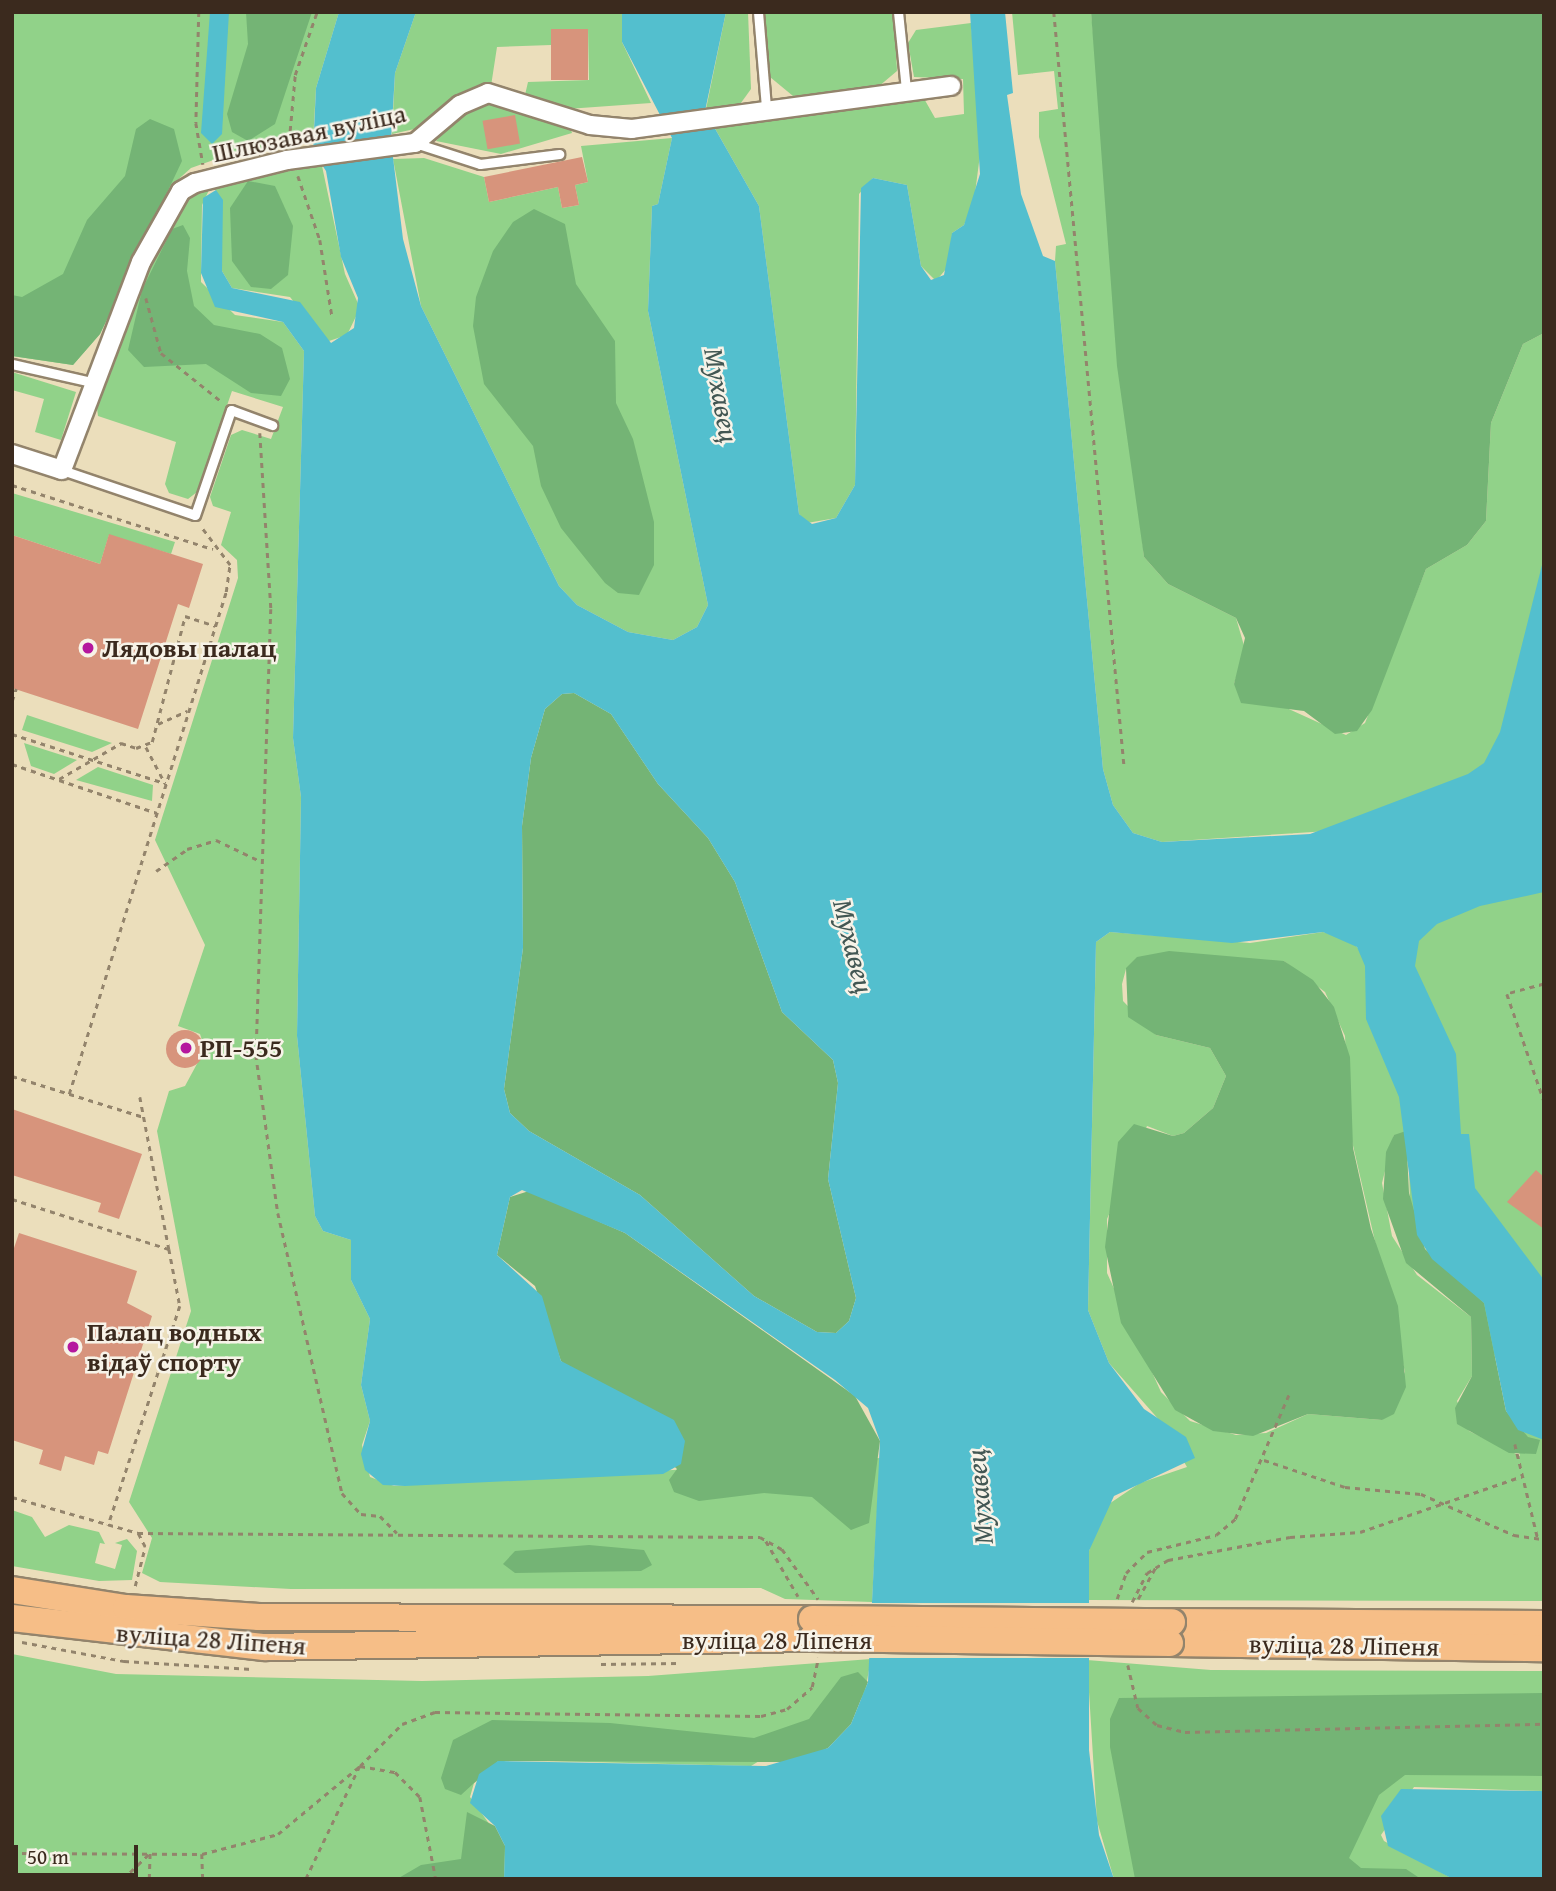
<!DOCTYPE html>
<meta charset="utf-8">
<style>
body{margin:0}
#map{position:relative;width:1556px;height:1891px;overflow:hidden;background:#ebdebb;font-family:"Gentium Book Plus",serif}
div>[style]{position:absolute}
.green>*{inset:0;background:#91d289}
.forest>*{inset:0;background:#74b475}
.water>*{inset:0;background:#53bfce}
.pier>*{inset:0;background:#ebdebb;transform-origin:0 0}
.building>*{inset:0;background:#d7947c;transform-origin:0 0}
.round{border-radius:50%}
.path>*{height:2.5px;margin-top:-1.25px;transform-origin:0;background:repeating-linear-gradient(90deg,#93846c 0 5px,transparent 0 10px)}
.roads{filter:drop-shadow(2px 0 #93846c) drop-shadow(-2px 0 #93846c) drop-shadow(0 2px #93846c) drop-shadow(0 -2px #93846c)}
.service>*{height:9px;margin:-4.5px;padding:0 4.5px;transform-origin:4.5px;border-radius:4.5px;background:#fff}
.minor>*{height:18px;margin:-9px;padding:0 9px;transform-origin:9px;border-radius:9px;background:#fff}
.primary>*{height:26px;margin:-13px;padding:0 13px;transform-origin:13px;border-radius:13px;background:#f6be87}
.bridges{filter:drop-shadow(2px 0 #93846c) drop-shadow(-2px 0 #93846c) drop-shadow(0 2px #93846c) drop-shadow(0 -2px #93846c)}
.primary-bridge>*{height:26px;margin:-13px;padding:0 13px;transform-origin:13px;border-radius:13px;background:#f6be87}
.dots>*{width:19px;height:19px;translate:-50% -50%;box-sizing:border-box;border:4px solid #f7f3e8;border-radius:50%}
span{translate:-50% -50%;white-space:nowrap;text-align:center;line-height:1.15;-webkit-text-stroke:5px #f7f3e8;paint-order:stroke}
.street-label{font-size:26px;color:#3b2a1e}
.poi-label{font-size:26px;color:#3b2a1e;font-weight:700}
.left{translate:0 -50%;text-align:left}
.water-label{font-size:28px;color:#425753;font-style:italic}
.frame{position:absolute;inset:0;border:14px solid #3b2a1e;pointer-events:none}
.scale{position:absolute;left:14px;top:1845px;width:124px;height:32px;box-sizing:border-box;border:4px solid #3b2a1e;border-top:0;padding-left:9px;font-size:21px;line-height:24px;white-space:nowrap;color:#3b2a1e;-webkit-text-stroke:5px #f7f3e8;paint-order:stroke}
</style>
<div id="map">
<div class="green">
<i style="clip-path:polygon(12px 12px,339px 12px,316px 88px,313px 141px,222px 157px,191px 168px,172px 185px,100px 334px,73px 365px,12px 356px)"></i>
<i style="clip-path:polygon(416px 12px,622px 12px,622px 42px,651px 103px,567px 109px,525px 95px,528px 82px,589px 80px,588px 29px,551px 29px,551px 45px,497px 47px,491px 86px,419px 128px,392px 134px,395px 73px)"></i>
<i style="clip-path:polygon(726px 12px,748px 12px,751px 89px,738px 107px,706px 109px)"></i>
<i style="clip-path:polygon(762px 12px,894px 12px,897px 71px,878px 87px,793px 96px,770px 77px)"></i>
<i style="clip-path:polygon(evenodd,1012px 12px,1091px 12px,1144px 557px,1168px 584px,1236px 618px,1245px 649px,1234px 684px,1346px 735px,1365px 723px,1426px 569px,1467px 545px,1486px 521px,1491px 423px,1523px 344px,1544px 333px,1544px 1601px,1087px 1600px,1089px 1551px,1103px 1508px,1140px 1483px,1187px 1467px,1160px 1421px,1109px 1363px,1088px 1310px,1096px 942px,1110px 932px,1250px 943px,1323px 932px,1351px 940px,1361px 952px,1328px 831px,1162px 842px,1133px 833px,1113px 805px,1103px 769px,1055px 261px,1056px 246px,1066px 244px,1039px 137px,1039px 112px,1058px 109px,1054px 71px,1018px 75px,1012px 12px,1284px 961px,1325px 992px,1345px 1036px,1349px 1128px,1405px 1372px,1382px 1420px,1308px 1414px,1266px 1433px,1236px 1435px,1190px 1421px,1161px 1392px,1107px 1273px,1107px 1219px,1147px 1126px,1173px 1136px,1184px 1133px,1213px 1108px,1226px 1076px,1210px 1048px,1156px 1035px,1123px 1001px,1122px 984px,1126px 969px,1284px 961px,1012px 12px,1394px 1135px,1409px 1164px,1410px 1208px,1500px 1365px,1520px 1456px,1469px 1431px,1457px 1401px,1472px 1376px,1471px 1317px,1417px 1275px,1392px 1236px,1382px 1183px,1394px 1135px)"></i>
<i style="clip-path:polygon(971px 23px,981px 147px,974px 201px,964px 225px,952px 233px,951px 263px,936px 281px,921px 266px,907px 185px,873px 178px,859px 194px,855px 485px,836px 518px,807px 523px,799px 514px,759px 206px,713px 125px,922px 95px,935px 118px,964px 114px,963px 79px,914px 77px,908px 43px,916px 30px)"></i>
<i style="clip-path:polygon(484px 100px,570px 127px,572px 133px,501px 154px,436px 141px,461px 112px)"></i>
<i style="clip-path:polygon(672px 138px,658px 204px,652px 206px,648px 311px,708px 605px,697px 627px,673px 640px,628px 632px,577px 605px,559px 586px,421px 306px,393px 159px,424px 158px,484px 177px,489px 202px,558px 187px,562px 208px,579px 205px,575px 185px,588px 182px,581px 146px)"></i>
<i style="clip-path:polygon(322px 166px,345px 274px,360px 308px,347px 335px,326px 342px,290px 297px,232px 288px,222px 271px,216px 190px,209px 190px,202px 205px,201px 273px,201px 282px,235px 315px,283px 322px,304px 351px,293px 738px,301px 797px,297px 1036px,315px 1216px,323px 1231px,351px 1240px,351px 1280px,370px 1319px,361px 1385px,370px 1421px,362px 1445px,370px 1477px,394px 1486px,880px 1458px,872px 1602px,785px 1599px,761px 1588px,291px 1589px,160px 1582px,142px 1573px,152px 1538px,129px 1502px,191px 1311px,157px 1131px,169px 1091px,185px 1086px,205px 1049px,200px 1034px,178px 1026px,205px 945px,155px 840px,238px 578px,237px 560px,221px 545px,231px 512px,213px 506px,210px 497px,231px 435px,242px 430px,271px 439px,283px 407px,232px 391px,197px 492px,188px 499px,169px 493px,165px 484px,176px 442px,98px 416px,96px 401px,144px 272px,184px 199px,212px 183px)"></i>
<i style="clip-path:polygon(12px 372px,76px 392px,61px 440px,35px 432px,44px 399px,12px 390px)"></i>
<i style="clip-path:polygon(12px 493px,175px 542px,171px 554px,109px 535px,100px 564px,12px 535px)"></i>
<i style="clip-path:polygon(27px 715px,112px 743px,92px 752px,22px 730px)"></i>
<i style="clip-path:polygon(24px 743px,77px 760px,54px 774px,31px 766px)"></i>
<i style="clip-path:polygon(98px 767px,153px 785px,152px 801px,76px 780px)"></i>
<i style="clip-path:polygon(12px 1510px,32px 1517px,45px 1537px,69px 1525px,99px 1532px,105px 1544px,100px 1543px,95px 1563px,115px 1569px,122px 1545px,115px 1543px,127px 1539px,137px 1551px,132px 1580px,99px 1581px,12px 1566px)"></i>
<i style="clip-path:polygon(12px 1654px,116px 1674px,422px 1681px,648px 1676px,871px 1659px,864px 1697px,751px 1766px,507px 1760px,474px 1783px,470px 1797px,505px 1846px,504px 1879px,12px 1879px)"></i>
<i style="clip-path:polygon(1087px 1660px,1211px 1670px,1544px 1671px,1544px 1791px,1414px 1787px,1381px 1835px,1384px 1841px,1453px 1879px,1114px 1879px,1097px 1821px)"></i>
</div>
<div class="forest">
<i style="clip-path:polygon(246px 12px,312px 12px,275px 124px,248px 141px,232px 132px,227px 114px,248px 44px)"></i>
<i style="clip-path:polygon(1091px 12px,1544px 12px,1544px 333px,1523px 344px,1491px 423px,1486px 521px,1467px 545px,1426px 569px,1372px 710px,1357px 731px,1335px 734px,1304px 711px,1241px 703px,1234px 684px,1245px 638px,1236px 618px,1168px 584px,1144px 557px,1117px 366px)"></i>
<i style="clip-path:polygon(150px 119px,174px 129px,182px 161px,100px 334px,73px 365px,12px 356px,12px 295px,22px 297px,63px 274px,87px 220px,125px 176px,136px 129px)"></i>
<i style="clip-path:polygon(248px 181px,275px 186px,293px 226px,288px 275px,271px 289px,251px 287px,232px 261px,230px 208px)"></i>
<i style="clip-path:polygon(534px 209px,565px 224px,576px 284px,615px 341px,616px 403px,633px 439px,654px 522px,654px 565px,639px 595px,618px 593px,605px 583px,561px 528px,541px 486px,533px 446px,484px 384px,473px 326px,476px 297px,493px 251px,513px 222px)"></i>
<i style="clip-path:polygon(183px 225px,190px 238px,187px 271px,194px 306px,214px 325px,260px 334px,282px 348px,290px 379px,281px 396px,251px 393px,206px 364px,144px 367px,128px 350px,142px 290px,172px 229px)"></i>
<i style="clip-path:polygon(574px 693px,611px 714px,658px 784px,708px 838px,735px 882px,782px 1012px,833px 1060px,838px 1083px,828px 1179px,856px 1298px,849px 1321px,836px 1333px,817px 1332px,754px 1296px,640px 1195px,529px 1131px,510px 1113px,504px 1089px,523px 948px,522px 826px,531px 758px,545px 709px,562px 694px)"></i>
<i style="clip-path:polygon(1169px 951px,1284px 961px,1313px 980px,1334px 1007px,1350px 1057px,1353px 1148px,1371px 1229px,1398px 1306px,1406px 1387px,1394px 1414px,1382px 1420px,1308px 1414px,1253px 1436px,1213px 1431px,1175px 1410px,1121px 1323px,1105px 1247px,1118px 1142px,1134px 1124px,1173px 1136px,1184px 1133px,1213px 1108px,1226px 1076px,1210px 1048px,1156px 1035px,1128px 1017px,1126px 968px,1137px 957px)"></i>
<i style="clip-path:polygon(1406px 1131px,1409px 1193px,1425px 1249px,1484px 1303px,1506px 1411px,1528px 1437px,1540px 1440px,1536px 1454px,1509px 1453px,1457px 1424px,1455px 1408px,1472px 1376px,1471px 1317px,1406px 1263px,1383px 1199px,1386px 1152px,1394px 1135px)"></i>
<i style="clip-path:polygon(529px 1191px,625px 1233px,855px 1396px,880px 1441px,869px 1523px,851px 1530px,812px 1497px,764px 1493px,699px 1501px,674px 1492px,669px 1480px,677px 1469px,561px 1361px,535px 1286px,497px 1255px,510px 1197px)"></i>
<i style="clip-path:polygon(589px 1545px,644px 1550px,652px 1565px,641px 1571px,515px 1573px,503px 1564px,515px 1551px)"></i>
<i style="clip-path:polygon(858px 1672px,868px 1682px,851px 1724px,828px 1748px,797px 1762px,498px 1761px,461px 1795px,445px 1789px,441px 1778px,453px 1740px,492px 1720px,610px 1723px,754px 1738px,809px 1719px,841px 1677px)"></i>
<i style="clip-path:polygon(1544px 1693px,1544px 1776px,1405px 1775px,1379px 1795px,1349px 1858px,1361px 1868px,1406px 1869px,1421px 1879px,1135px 1879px,1110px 1747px,1110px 1719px,1119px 1698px)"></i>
<i style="clip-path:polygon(467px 1812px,495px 1826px,505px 1846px,504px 1879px,397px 1879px,421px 1865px,461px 1859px)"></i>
</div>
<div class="water">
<i style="clip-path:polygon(210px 12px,229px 12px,222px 134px,212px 144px,201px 133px)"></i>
<i style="clip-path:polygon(evenodd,339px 12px,416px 12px,395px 73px,391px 141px,403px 239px,421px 306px,559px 586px,577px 605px,628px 632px,673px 640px,697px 627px,708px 605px,648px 311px,652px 206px,658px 204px,672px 138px,622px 42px,622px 12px,726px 12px,705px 111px,759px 206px,799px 514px,812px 524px,836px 518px,855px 485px,861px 188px,873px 178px,907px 185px,921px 266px,931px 280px,944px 275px,952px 233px,964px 225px,980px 174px,970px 12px,1005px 12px,1013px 93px,1007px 95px,1021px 194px,1043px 256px,1055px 261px,1103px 769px,1113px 805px,1133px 833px,1162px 842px,1310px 834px,1468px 774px,1484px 763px,1500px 732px,1544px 557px,1544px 892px,1480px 906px,1437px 924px,1419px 941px,1415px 966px,1456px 1054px,1461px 1134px,1469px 1134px,1475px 1188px,1544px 1280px,1544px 1440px,1518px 1430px,1506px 1411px,1484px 1303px,1432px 1259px,1417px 1235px,1399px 1097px,1366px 1019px,1365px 966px,1357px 947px,1323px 932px,1232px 943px,1110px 932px,1096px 942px,1088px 1310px,1109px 1363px,1144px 1409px,1186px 1437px,1195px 1458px,1114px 1496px,1089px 1551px,1089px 1750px,1099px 1835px,1114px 1879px,504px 1879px,505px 1846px,495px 1826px,470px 1803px,479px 1774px,498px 1761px,766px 1766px,828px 1748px,851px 1724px,868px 1682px,880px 1441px,868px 1408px,835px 1380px,625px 1233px,522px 1190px,510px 1197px,497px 1255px,542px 1296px,561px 1361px,674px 1420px,685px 1441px,681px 1464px,663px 1474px,405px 1486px,383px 1485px,365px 1470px,361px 1454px,370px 1421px,361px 1385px,370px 1319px,351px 1280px,351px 1240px,323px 1231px,315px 1216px,297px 1036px,301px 797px,293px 738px,304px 351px,283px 322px,215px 307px,201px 273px,203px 198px,216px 190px,223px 200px,222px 271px,232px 288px,300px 302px,331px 343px,354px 328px,358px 298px,341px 257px,326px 171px,313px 151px,316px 88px,339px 12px,574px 693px,611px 714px,658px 784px,708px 838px,735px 882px,782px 1012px,833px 1060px,838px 1083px,828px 1179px,856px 1298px,849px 1321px,836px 1333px,817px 1332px,754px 1296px,640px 1195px,529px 1131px,510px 1113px,504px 1089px,523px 948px,522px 826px,531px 758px,545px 709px,562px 694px,574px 693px)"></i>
<i style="clip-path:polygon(1401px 1789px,1544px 1791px,1544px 1879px,1453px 1879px,1388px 1846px,1381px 1816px)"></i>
</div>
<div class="pier">
<i style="left:869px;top:1603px;width:222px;height:55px"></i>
</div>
<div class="building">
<i style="left:551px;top:29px;width:37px;height:51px"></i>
<i style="left:515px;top:115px;width:29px;height:33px;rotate:80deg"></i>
<i style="clip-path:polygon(582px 157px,588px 182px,575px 185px,579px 205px,562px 208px,558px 187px,489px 202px,484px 177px)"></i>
<i style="clip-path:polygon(109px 534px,203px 564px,189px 608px,178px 604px,138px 729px,12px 688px,12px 535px,100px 564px)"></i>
<i class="round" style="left:166px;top:1030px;width:38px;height:38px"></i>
<i style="clip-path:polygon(12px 1109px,142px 1154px,119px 1219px,98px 1212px,101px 1203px,12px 1175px)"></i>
<i style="clip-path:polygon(1536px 1170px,1544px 1177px,1544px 1229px,1507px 1202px)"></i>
<i style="clip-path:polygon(19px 1233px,137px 1271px,127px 1303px,152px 1316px,108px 1454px,98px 1451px,94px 1465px,65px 1456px,61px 1471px,39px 1464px,43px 1450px,12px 1440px,12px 1254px)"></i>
</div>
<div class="path">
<i style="left:199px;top:12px;width:111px;rotate:91.5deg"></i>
<i style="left:196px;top:123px;width:42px;rotate:80.3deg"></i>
<i style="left:1054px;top:12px;width:755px;rotate:84.68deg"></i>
<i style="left:289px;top:141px;width:66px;rotate:-84.8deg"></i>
<i style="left:295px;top:75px;width:67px;rotate:-70.8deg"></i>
<i style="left:298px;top:176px;width:68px;rotate:71deg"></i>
<i style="left:320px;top:240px;width:77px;rotate:81deg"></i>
<i style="left:146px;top:298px;width:57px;rotate:74.7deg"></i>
<i style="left:161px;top:353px;width:77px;rotate:38.7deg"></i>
<i style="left:260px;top:433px;width:176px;rotate:86.4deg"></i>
<i style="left:271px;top:609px;width:446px;rotate:91.9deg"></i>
<i style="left:256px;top:1055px;width:160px;rotate:82.1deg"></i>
<i style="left:278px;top:1213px;width:287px;rotate:77.1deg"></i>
<i style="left:342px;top:1493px;width:28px;rotate:48deg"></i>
<i style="left:361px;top:1514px;width:19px;rotate:6deg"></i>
<i style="left:380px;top:1516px;width:24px;rotate:45deg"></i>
<i style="left:12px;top:485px;width:211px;rotate:17.7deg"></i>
<i style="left:12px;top:701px;width:13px;rotate:-72deg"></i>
<i style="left:158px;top:724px;width:32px;rotate:-24deg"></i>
<i style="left:12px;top:734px;width:161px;rotate:17.8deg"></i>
<i style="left:146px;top:747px;width:41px;rotate:62.2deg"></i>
<i style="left:12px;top:764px;width:153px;rotate:18.7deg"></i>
<i style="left:59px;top:779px;width:72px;rotate:-30.1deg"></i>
<i style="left:121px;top:743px;width:16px;rotate:18deg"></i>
<i style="left:136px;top:748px;width:17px;rotate:-21deg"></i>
<i style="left:152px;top:742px;width:130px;rotate:-75.3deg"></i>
<i style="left:185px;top:616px;width:32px;rotate:18deg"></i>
<i style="left:156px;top:871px;width:38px;rotate:-35deg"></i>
<i style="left:187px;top:849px;width:30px;rotate:-17deg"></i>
<i style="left:216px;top:840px;width:49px;rotate:25.5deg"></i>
<i style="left:1544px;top:984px;width:38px;rotate:165deg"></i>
<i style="left:1507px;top:994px;width:113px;rotate:70.9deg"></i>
<i style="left:12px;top:1076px;width:138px;rotate:17.3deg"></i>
<i style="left:69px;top:1094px;width:526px;rotate:-72.63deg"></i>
<i style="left:226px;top:592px;width:27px;rotate:-82deg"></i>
<i style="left:230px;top:565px;width:48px;rotate:-127.3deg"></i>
<i style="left:140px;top:1097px;width:155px;rotate:79.2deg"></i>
<i style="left:12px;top:1199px;width:165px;rotate:17.7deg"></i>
<i style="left:169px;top:1249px;width:58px;rotate:79.1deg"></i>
<i style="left:180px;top:1306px;width:231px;rotate:108.1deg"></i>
<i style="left:1515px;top:1444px;width:98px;rotate:76.4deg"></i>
<i style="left:1264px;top:1460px;width:85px;rotate:18.4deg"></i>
<i style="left:1345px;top:1487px;width:76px;rotate:5.3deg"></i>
<i style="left:1421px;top:1494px;width:102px;rotate:23.8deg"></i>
<i style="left:1514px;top:1535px;width:30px;rotate:8deg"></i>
<i style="left:12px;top:1497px;width:131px;rotate:15.9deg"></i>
<i style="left:138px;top:1533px;width:622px;rotate:0.37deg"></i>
<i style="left:760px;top:1537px;width:25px;rotate:29deg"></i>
<i style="left:782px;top:1549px;width:62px;rotate:54.2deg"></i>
<i style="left:766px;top:1541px;width:64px;rotate:59.8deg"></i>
<i style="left:135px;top:1586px;width:40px;rotate:-75.6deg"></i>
<i style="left:145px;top:1547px;width:16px;rotate:-117deg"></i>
<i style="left:1117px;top:1599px;width:28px;rotate:-71deg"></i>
<i style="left:1126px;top:1573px;width:30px;rotate:-45deg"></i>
<i style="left:1147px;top:1552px;width:71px;rotate:-13.8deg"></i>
<i style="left:1216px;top:1535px;width:25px;rotate:-40deg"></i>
<i style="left:1235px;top:1519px;width:138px;rotate:-66.6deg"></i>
<i style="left:1138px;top:1599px;width:39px;rotate:-61deg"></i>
<i style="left:1132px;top:1602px;width:33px;rotate:-63deg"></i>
<i style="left:1147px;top:1573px;width:25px;rotate:-32deg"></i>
<i style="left:1168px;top:1560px;width:124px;rotate:-10.7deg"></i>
<i style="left:1290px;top:1537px;width:70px;rotate:-4.1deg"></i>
<i style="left:1360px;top:1532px;width:172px;rotate:-19deg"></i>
<i style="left:22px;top:1642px;width:104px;rotate:10.6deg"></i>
<i style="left:124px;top:1661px;width:128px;rotate:3.6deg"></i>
<i style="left:601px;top:1664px;width:78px;rotate:-0.7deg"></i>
<i style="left:1128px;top:1665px;width:44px;rotate:76.9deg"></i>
<i style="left:1138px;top:1708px;width:25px;rotate:42deg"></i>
<i style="left:1157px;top:1725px;width:29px;rotate:14deg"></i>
<i style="left:1185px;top:1732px;width:359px;rotate:-1.3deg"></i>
<i style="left:360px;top:1766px;width:59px;rotate:-45deg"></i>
<i style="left:402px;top:1724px;width:35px;rotate:-20deg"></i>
<i style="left:435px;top:1712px;width:326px;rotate:0.7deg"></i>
<i style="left:761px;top:1716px;width:27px;rotate:-15deg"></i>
<i style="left:787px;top:1709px;width:33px;rotate:-41deg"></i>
<i style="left:812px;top:1687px;width:30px;rotate:-78deg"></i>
<i style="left:360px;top:1766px;width:36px;rotate:10deg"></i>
<i style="left:395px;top:1772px;width:35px;rotate:45deg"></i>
<i style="left:420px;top:1797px;width:84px;rotate:79deg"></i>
<i style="left:12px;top:1853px;width:190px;rotate:0.3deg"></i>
<i style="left:202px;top:1854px;width:25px;rotate:88deg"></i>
<i style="left:202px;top:1854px;width:79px;rotate:-14.7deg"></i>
<i style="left:278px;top:1834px;width:107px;rotate:-39.7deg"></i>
<i style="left:360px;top:1766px;width:125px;rotate:115.5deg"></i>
<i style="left:123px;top:1879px;width:37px;rotate:-44deg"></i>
<i style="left:149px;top:1879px;width:26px;rotate:-88deg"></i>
</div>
<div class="roads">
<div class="service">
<i style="left:758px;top:12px;width:96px;rotate:85.2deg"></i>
<i style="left:898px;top:12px;width:78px;rotate:84.1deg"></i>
<i style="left:415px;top:143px;width:68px;rotate:17.9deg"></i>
<i style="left:480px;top:164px;width:80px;rotate:-7.2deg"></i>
<i style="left:12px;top:364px;width:82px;rotate:12.7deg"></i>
<i style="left:62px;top:470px;width:140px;rotate:18.7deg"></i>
<i style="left:195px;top:515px;width:111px;rotate:-71.1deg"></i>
<i style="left:231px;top:410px;width:44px;rotate:20.1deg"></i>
</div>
<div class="minor">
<i style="left:12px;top:454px;width:52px;rotate:17.7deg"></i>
<i style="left:62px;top:470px;width:222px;rotate:-69.2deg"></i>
<i style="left:141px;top:262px;width:81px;rotate:-60.6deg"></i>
<i style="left:181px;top:191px;width:16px;rotate:-30deg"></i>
<i style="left:195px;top:183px;width:95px;rotate:-14deg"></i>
<i style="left:287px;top:160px;width:129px;rotate:-7.6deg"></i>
<i style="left:415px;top:143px;width:59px;rotate:-40.2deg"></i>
<i style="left:460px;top:105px;width:30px;rotate:-23deg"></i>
<i style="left:488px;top:93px;width:107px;rotate:17.4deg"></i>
<i style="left:590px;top:125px;width:42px;rotate:5.4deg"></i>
<i style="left:632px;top:129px;width:322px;rotate:-7.7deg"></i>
</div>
<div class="primary">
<i style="left:12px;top:1590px;width:115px;rotate:9deg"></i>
<i style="left:126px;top:1608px;width:133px;rotate:3.9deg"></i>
<i style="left:259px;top:1617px;width:553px;rotate:0.21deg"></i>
<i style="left:12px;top:1618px;width:254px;rotate:6.6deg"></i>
<i style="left:264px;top:1647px;width:548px;rotate:-0.94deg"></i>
<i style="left:1172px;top:1622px;width:372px;rotate:0.3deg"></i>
<i style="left:1170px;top:1643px;width:374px;rotate:0.8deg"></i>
</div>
</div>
<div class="bridges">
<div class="primary-bridge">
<i style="left:812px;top:1619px;width:360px;rotate:0.5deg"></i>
<i style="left:812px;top:1638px;width:358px;rotate:0.8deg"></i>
</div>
</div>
<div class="dots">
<i style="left:88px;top:648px;background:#b5179e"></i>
<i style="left:186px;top:1048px;background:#b5179e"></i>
<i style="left:73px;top:1347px;background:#b5179e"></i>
</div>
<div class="street-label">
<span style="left:309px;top:133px;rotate:-12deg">Шлюзавая вуліца</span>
<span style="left:211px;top:1639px;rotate:4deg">вуліца 28 Ліпеня</span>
<span style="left:777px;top:1640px">вуліца 28 Ліпеня</span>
<span style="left:1344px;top:1645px;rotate:1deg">вуліца 28 Ліпеня</span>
</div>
<div class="poi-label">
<span class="left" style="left:102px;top:648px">Лядовы палац</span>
<span class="left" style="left:200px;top:1048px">РП-555</span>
<span class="left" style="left:87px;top:1347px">Палац водных<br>відаў спорту</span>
</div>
<div class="water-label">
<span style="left:722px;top:395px;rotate:80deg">Мухавец</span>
<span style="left:854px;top:946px;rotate:76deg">Мухавец</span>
<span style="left:979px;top:1497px;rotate:-95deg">Мухавец</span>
</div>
<div class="frame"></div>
<div class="scale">50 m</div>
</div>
